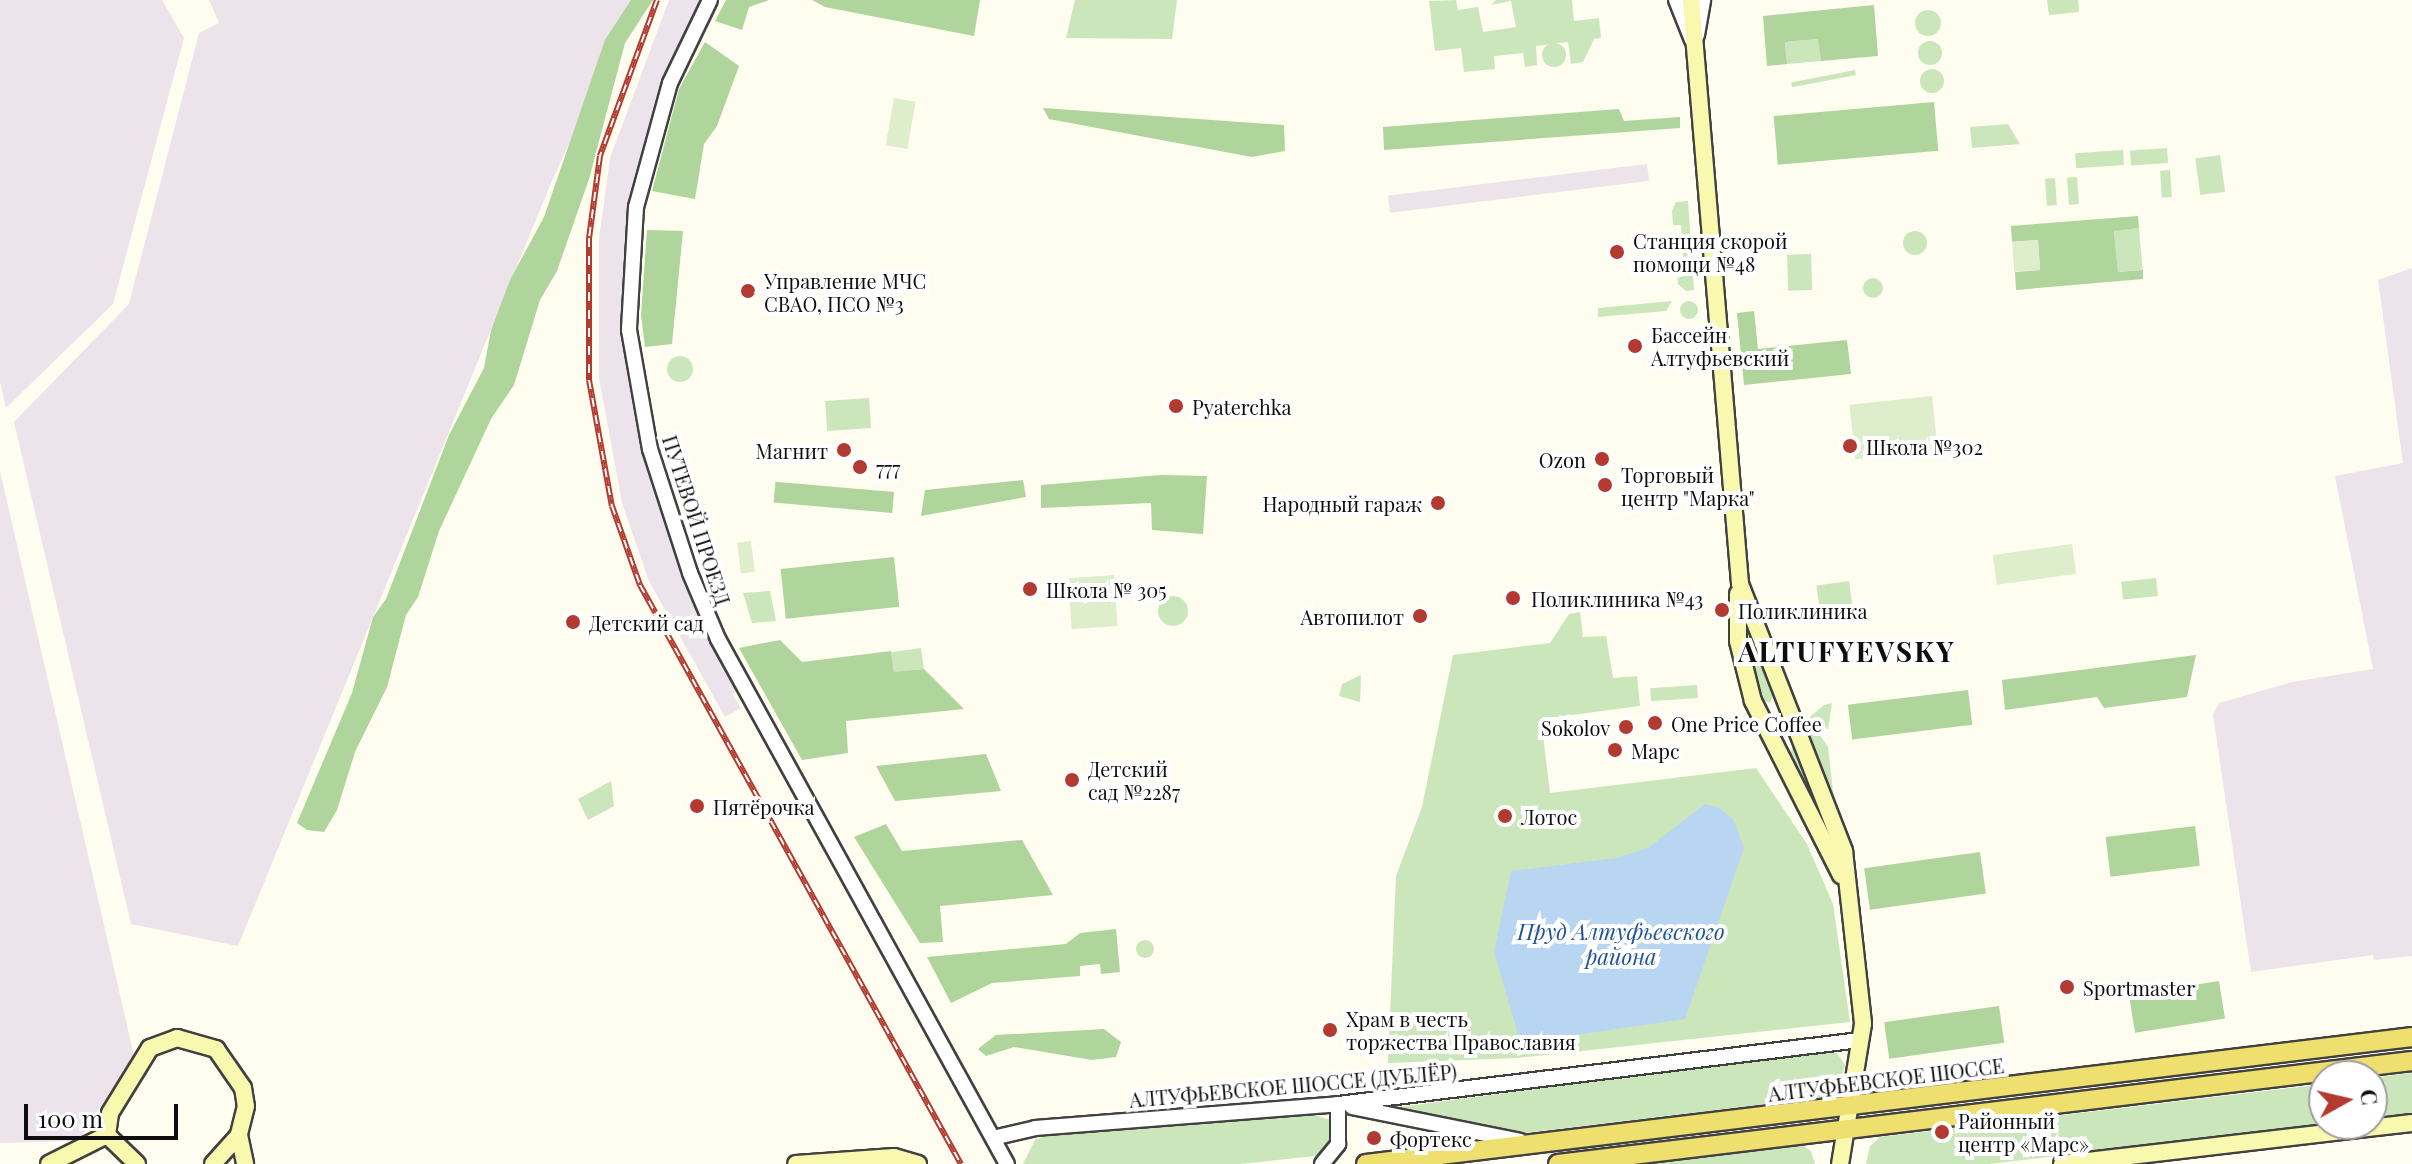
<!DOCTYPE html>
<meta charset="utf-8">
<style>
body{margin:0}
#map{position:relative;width:2412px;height:1164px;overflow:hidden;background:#fefdef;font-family:"Playfair Display",serif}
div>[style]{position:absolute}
.industrial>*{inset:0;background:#ece3eb;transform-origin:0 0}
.green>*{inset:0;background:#cce6bb;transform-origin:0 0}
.round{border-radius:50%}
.forest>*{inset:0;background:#afd59c;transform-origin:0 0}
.pitch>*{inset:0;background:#deeecc;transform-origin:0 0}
.water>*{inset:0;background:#b8d5f1}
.roads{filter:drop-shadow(2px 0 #414141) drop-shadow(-2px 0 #414141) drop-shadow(0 2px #414141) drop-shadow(0 -2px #414141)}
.tertiary>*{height:14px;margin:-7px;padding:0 7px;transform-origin:7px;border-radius:7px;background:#fff}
.secondary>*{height:16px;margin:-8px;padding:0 8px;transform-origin:8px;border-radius:8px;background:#f8f9af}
.primary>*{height:18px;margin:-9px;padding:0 9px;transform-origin:9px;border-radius:9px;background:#eedf6f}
.rail>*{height:6px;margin-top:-3px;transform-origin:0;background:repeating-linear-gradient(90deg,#fff 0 9px,#b33a30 0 18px);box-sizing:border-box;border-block:2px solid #b33a30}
.dots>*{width:22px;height:22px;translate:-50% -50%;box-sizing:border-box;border:4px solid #fff;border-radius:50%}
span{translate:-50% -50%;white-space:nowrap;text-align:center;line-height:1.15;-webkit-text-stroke:8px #fff;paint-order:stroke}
.poi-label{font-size:20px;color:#0e0e0e}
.left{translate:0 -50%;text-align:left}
.right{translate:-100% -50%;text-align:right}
.street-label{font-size:20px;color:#0e0e0e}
.water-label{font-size:22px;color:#205496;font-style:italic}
.district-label{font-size:28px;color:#0e0e0e;font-weight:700;letter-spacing:2px}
.north{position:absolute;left:2308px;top:1060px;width:80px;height:80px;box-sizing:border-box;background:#fff;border:2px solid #9f9f9f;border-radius:50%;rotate:82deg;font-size:22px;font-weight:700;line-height:32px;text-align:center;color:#0e0e0e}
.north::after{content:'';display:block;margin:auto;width:28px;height:36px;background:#b33a30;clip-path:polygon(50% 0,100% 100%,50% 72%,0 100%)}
.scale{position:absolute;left:24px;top:1104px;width:154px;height:36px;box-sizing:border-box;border:4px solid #0e0e0e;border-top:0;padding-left:10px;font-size:24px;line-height:28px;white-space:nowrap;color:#0e0e0e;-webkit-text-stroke:6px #fff;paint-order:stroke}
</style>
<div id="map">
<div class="industrial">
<i style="clip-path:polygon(0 0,162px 0,184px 38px,113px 304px,6px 408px,0 382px)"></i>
<i style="clip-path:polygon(209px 0,634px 0,551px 183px,238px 946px,131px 924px,14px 422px,129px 304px,199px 33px,219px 23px)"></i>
<i style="clip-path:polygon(669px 0,704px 0,630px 206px,624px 331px,645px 450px,739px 689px,732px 694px,741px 708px,725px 717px,649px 581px,622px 503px,599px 378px,599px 239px,610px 158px)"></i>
<i style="left:1647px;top:164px;width:17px;height:261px;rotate:83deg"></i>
<i style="clip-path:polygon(2412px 268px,2412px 956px,2374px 960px,2373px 955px,2251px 972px,2213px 715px,2219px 703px,2292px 682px,2373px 669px,2335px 476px,2403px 463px,2378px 280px)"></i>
<i style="clip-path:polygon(0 471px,134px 1056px,78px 1141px,0 1143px)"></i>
</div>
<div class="green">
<i style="clip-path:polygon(1075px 0,1177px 0,1172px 39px,1066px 38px)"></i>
<i style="clip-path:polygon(1456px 0,1458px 10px,1478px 7px,1483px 32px,1516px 27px,1511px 1px,1491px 5px,1496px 0,1572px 0,1574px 21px,1599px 18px,1601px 38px,1594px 39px,1583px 62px,1571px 64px,1568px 42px,1536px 46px,1537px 65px,1525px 67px,1523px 53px,1494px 56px,1495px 69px,1464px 72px,1461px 48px,1435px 51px,1429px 1px)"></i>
<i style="clip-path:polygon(2047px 0,2078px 0,2079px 12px,2049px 15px)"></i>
<i class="round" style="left:1915px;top:10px;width:26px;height:26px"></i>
<i style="left:1819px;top:39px;width:22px;height:34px;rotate:85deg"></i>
<i class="round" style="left:1918px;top:41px;width:24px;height:24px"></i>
<i class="round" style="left:1542px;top:43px;width:24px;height:24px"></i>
<i class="round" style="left:1920px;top:69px;width:24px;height:24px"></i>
<i style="left:1855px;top:70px;width:5px;height:65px;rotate:79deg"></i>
<i style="clip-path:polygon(2008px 124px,2020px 144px,1972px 148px,1970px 127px)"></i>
<i style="left:2167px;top:148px;width:15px;height:37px;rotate:86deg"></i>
<i style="left:2123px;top:150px;width:15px;height:48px;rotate:86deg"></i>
<i style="left:2220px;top:155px;width:37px;height:25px;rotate:82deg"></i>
<i style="left:2170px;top:170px;width:27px;height:10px;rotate:86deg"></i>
<i style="left:2077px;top:177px;width:27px;height:10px;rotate:86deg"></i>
<i style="left:2055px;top:178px;width:27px;height:10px;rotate:86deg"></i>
<i style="clip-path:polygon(1688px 201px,1694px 290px,1686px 291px,1678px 284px,1677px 271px,1684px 270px,1681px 225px,1673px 225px,1672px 211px,1676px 202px)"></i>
<i style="left:2139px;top:228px;width:42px;height:25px;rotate:85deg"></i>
<i class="round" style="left:1903px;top:231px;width:24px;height:24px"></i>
<i style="left:1811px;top:254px;width:36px;height:24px;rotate:88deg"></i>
<i class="round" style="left:1863px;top:278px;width:20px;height:20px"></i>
<i class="round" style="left:1680px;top:301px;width:18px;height:18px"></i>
<i style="clip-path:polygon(1672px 301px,1666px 311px,1598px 317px,1598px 308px)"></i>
<i class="round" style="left:667px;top:356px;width:26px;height:26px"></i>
<i style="left:869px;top:398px;width:30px;height:44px;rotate:86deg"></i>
<i style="left:2156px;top:578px;width:18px;height:35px;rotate:84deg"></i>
<i style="left:1849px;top:581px;width:34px;height:33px;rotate:82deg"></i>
<i style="clip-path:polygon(770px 591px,776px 621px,752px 623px,743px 593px)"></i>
<i class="round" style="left:1158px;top:596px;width:30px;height:30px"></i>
<i style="clip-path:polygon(1580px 612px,1583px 637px,1606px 636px,1613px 678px,1637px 676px,1640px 706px,1541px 719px,1550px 793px,1756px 768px,1807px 844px,1833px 904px,1850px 1022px,1517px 1058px,1388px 1063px,1396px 876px,1422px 807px,1453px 655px,1550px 643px,1569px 614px)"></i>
<i style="clip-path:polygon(1745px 613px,1775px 691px,1770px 703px,1760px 699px,1747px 652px)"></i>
<i style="left:921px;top:648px;width:21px;height:30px;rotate:82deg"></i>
<i style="clip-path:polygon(1361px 675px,1360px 702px,1339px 696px,1342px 684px)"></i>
<i style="left:1697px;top:685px;width:13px;height:47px;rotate:86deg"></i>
<i style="clip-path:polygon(1832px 703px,1828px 729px,1805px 721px,1824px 705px)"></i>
<i style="clip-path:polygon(1806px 732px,1820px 735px,1828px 747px,1834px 800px)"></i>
<i style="clip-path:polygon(1795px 737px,1820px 811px,1789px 759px)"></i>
<i style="clip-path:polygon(611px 781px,614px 806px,588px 820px,578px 799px)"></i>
<i class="round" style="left:1136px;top:940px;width:18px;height:18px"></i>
<i style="clip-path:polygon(1821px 1051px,1837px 1053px,1845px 1065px,1838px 1090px,1826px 1097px,1515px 1134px,1392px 1108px)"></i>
<i style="clip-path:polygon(2412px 1073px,2412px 1114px,2372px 1118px,2372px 1078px)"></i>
<i style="clip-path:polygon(2324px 1084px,2325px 1124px,1989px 1164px,1866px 1164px,1870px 1146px,1880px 1137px)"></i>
<i style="clip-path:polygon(1312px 1114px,1333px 1121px,1329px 1146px,1315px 1156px,1240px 1164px,1023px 1164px,1035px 1140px,1048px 1135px)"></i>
<i style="clip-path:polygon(1802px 1145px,1811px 1151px,1815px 1164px,1643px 1164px)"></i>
</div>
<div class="forest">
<i style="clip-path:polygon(631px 0,653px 0,625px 43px,589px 179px,557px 271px,540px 300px,514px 385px,491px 419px,439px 531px,418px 597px,406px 615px,387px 687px,355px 752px,337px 810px,324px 832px,307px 830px,297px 823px,352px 693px,373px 617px,386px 599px,449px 435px,484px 368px,491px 330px,510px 280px,544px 217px,605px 40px)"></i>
<i style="clip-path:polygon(726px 0,769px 0,749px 7px,742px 30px,715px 21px)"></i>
<i style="clip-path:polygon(812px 0,980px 0,974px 36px,825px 7px)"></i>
<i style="clip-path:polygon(1874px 5px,1878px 56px,1821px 61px,1818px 39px,1785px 42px,1787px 64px,1767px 66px,1763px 16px)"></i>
<i style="clip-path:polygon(705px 42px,739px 66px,717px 126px,704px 144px,695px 199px,652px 191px,679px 89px)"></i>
<i style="left:1934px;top:102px;width:49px;height:161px;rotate:85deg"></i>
<i style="clip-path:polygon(1043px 108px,1284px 125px,1285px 151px,1252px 157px,1049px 119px)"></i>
<i style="clip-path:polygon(1619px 109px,1624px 121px,1680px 117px,1680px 128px,1384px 150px,1383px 127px)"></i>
<i style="clip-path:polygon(2138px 216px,2139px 228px,2114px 231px,2118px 272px,2143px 270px,2143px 279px,2016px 290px,2015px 272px,2040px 270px,2038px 240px,2012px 242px,2011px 226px)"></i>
<i style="clip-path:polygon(647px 230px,683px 231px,672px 344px,645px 347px,641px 315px)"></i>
<i style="clip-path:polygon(1754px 311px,1758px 349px,1847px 340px,1851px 374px,1744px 385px,1737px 313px)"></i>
<i style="clip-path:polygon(1161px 475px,1207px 476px,1203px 534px,1152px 530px,1151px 503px,1041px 508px,1041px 485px)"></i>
<i style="clip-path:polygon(1023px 480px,1026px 497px,921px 516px,925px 490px)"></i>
<i style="left:894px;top:492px;width:21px;height:119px;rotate:95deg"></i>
<i style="left:894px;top:557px;width:50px;height:114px;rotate:84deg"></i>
<i style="clip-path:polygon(780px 640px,802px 662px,891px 651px,894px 672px,924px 669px,964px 709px,846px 721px,848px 753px,802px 760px,739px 648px)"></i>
<i style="clip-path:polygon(2196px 655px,2187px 697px,2104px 708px,2097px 697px,2005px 710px,2002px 680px)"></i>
<i style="left:1968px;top:690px;width:35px;height:121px;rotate:83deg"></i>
<i style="clip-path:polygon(986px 754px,1001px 791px,895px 801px,876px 766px)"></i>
<i style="clip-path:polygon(886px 824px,902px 851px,1022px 840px,1053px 895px,940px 906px,943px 942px,920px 943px,854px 837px)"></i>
<i style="left:2195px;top:826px;width:40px;height:90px;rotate:83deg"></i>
<i style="left:1980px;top:852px;width:42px;height:117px;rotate:82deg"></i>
<i style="clip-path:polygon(1116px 929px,1120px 972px,1101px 974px,1100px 964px,1080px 966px,1080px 976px,992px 983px,951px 1003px,927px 957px,1066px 944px,1080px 933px)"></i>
<i style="left:2219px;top:981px;width:38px;height:91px;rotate:81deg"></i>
<i style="left:1999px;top:1006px;width:37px;height:116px;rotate:82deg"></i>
<i style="clip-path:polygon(1104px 1029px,1121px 1042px,1116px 1057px,1092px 1060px,1014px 1047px,986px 1056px,978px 1049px,996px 1035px)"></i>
</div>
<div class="pitch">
<i style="left:894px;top:98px;width:22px;height:48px;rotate:10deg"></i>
<i style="left:2038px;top:240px;width:30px;height:26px;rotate:86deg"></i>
<i style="left:1932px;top:396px;width:55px;height:83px;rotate:84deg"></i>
<i style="left:751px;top:541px;width:31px;height:14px;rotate:83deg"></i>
<i style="left:2072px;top:544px;width:30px;height:80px;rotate:82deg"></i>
<i style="left:1114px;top:575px;width:51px;height:46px;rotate:86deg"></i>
</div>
<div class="water">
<i style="clip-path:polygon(1705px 804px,1720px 808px,1734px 821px,1744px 848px,1685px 1019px,1554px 1038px,1529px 1040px,1518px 1034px,1494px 952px,1511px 871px,1616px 858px,1648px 848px)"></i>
</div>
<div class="roads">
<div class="tertiary">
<i style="left:710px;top:0;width:92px;rotate:115.7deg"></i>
<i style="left:670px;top:83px;width:129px;rotate:105.3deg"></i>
<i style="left:636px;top:207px;width:123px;rotate:93.3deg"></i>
<i style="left:629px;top:330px;width:121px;rotate:80deg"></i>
<i style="left:650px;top:449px;width:130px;rotate:72.1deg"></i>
<i style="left:690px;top:573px;width:72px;rotate:67deg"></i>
<i style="left:718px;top:639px;width:599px;rotate:61.17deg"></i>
<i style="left:1676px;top:0;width:43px;rotate:68.2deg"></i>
<i style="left:1697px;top:35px;width:36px;rotate:-80deg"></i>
<i style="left:1352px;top:1107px;width:171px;rotate:11.4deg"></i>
<i style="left:997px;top:1137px;width:39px;rotate:-13deg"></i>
<i style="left:1035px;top:1128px;width:304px;rotate:-4.5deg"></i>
<i style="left:1338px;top:1104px;width:526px;rotate:-6.99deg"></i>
<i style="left:1322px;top:1164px;width:26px;rotate:-51deg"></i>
<i style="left:1338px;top:1144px;width:40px;rotate:-90deg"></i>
</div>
<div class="secondary">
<i style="left:1691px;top:0;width:586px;rotate:85.2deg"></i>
<i style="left:1740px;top:584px;width:287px;rotate:68.7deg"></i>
<i style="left:1844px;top:851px;width:174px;rotate:83.7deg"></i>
<i style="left:1863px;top:1024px;width:142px;rotate:99.3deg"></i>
<i style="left:1738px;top:594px;width:47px;rotate:90deg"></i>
<i style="left:1738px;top:641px;width:62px;rotate:76deg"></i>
<i style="left:1753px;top:701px;width:195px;rotate:63.2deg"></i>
<i style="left:239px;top:1135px;width:30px;rotate:78deg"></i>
<i style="left:49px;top:1164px;width:65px;rotate:-26.6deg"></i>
<i style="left:137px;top:1164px;width:42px;rotate:-136deg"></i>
<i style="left:107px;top:1135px;width:22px;rotate:-82deg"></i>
<i style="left:110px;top:1113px;width:76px;rotate:-58.4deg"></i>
<i style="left:150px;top:1048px;width:29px;rotate:-20deg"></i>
<i style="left:177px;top:1038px;width:41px;rotate:15.8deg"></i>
<i style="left:216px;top:1049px;width:47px;rotate:55.3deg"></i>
<i style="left:243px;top:1088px;width:18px;rotate:81deg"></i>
<i style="left:246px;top:1106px;width:30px;rotate:104deg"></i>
<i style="left:239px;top:1135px;width:39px;rotate:132deg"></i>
<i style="left:796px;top:1164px;width:98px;rotate:-4.1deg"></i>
<i style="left:894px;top:1157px;width:25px;rotate:16deg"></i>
<i style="left:2062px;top:1164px;width:352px;rotate:-6.7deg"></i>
</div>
<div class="primary">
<i style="left:1366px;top:1164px;width:1054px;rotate:-6.92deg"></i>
<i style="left:1558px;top:1164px;width:860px;rotate:-6.88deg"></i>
</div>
</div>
<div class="rail">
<i style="left:657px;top:0;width:166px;rotate:110.1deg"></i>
<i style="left:600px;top:156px;width:83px;rotate:97.6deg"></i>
<i style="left:589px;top:238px;width:142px;rotate:90deg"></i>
<i style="left:589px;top:380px;width:128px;rotate:79.7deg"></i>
<i style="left:612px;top:506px;width:84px;rotate:70.5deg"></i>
<i style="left:640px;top:585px;width:662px;rotate:61deg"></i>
</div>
<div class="dots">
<i style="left:1617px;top:252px;background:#b33a30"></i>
<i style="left:748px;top:291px;background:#b33a30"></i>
<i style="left:1635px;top:346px;background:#b33a30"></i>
<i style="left:1176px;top:406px;background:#b33a30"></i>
<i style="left:1850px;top:446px;background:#b33a30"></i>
<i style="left:844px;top:450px;background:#b33a30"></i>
<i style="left:1602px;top:459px;background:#b33a30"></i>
<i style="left:860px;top:467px;background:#b33a30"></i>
<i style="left:1605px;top:485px;background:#b33a30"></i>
<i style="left:1438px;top:503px;background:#b33a30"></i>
<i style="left:1030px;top:589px;background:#b33a30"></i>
<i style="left:1513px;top:598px;background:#b33a30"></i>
<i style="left:1722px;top:610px;background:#b33a30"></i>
<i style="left:1420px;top:616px;background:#b33a30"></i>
<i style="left:573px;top:622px;background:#b33a30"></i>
<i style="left:1655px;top:723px;background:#b33a30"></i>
<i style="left:1626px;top:727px;background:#b33a30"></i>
<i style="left:1615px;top:750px;background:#b33a30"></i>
<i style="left:1072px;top:780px;background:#b33a30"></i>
<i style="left:697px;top:806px;background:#b33a30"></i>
<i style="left:1505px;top:816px;background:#b33a30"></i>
<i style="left:2067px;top:987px;background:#b33a30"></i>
<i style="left:1330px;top:1030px;background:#b33a30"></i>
<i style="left:1942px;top:1132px;background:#b33a30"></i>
<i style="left:1374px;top:1138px;background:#b33a30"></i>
</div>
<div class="poi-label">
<span class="left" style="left:1633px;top:252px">Станция скорой<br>помощи №48</span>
<span class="left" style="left:764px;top:292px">Управление МЧС<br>СВАО, ПСО №3</span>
<span class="left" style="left:1651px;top:346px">Бассейн<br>Алтуфьевский</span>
<span class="left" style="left:1192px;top:406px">Pyaterchka</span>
<span class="left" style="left:1866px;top:446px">Школа №302</span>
<span class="right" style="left:828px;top:450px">Магнит</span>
<span class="right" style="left:1586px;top:459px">Ozon</span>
<span class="left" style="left:876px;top:467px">777</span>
<span class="left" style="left:1621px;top:486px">Торговый<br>центр "Марка"</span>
<span class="right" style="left:1422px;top:503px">Народный гараж</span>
<span class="left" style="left:1046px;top:589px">Школа № 305</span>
<span class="left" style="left:1531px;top:598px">Поликлиника №43</span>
<span class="left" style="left:1738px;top:610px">Поликлиника</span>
<span class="right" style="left:1404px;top:616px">Автопилот</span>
<span class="left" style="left:589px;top:622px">Детский сад</span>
<span class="left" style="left:1671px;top:723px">One Price Coffee</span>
<span class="right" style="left:1610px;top:727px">Sokolov</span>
<span class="left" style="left:1631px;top:750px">Марс</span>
<span class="left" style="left:1088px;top:780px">Детский<br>сад №2287</span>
<span class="left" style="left:713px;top:806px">Пятёрочка</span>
<span class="left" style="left:1521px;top:816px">Лотос</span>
<span class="left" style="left:2083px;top:987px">Sportmaster</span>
<span class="left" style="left:1346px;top:1030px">Храм в честь<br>торжества Православия</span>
<span class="left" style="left:1958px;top:1132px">Районный<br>центр «Марс»</span>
<span class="left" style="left:1390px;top:1138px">Фортекс</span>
</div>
<div class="street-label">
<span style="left:697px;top:520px;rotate:72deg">ПУТЕВОЙ ПРОЕЗД</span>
<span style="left:1886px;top:1079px;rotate:-7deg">АЛТУФЬЕВСКОЕ ШОССЕ</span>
<span style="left:1293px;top:1085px;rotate:-5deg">АЛТУФЬЕВСКОЕ ШОССЕ (ДУБЛЁР)</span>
</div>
<div class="water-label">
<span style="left:1621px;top:944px">Пруд Алтуфьевского<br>района</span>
</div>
<div class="district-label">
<span style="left:1847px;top:651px">ALTUFYEVSKY</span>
</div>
<div class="north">С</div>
<div class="scale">100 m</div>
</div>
